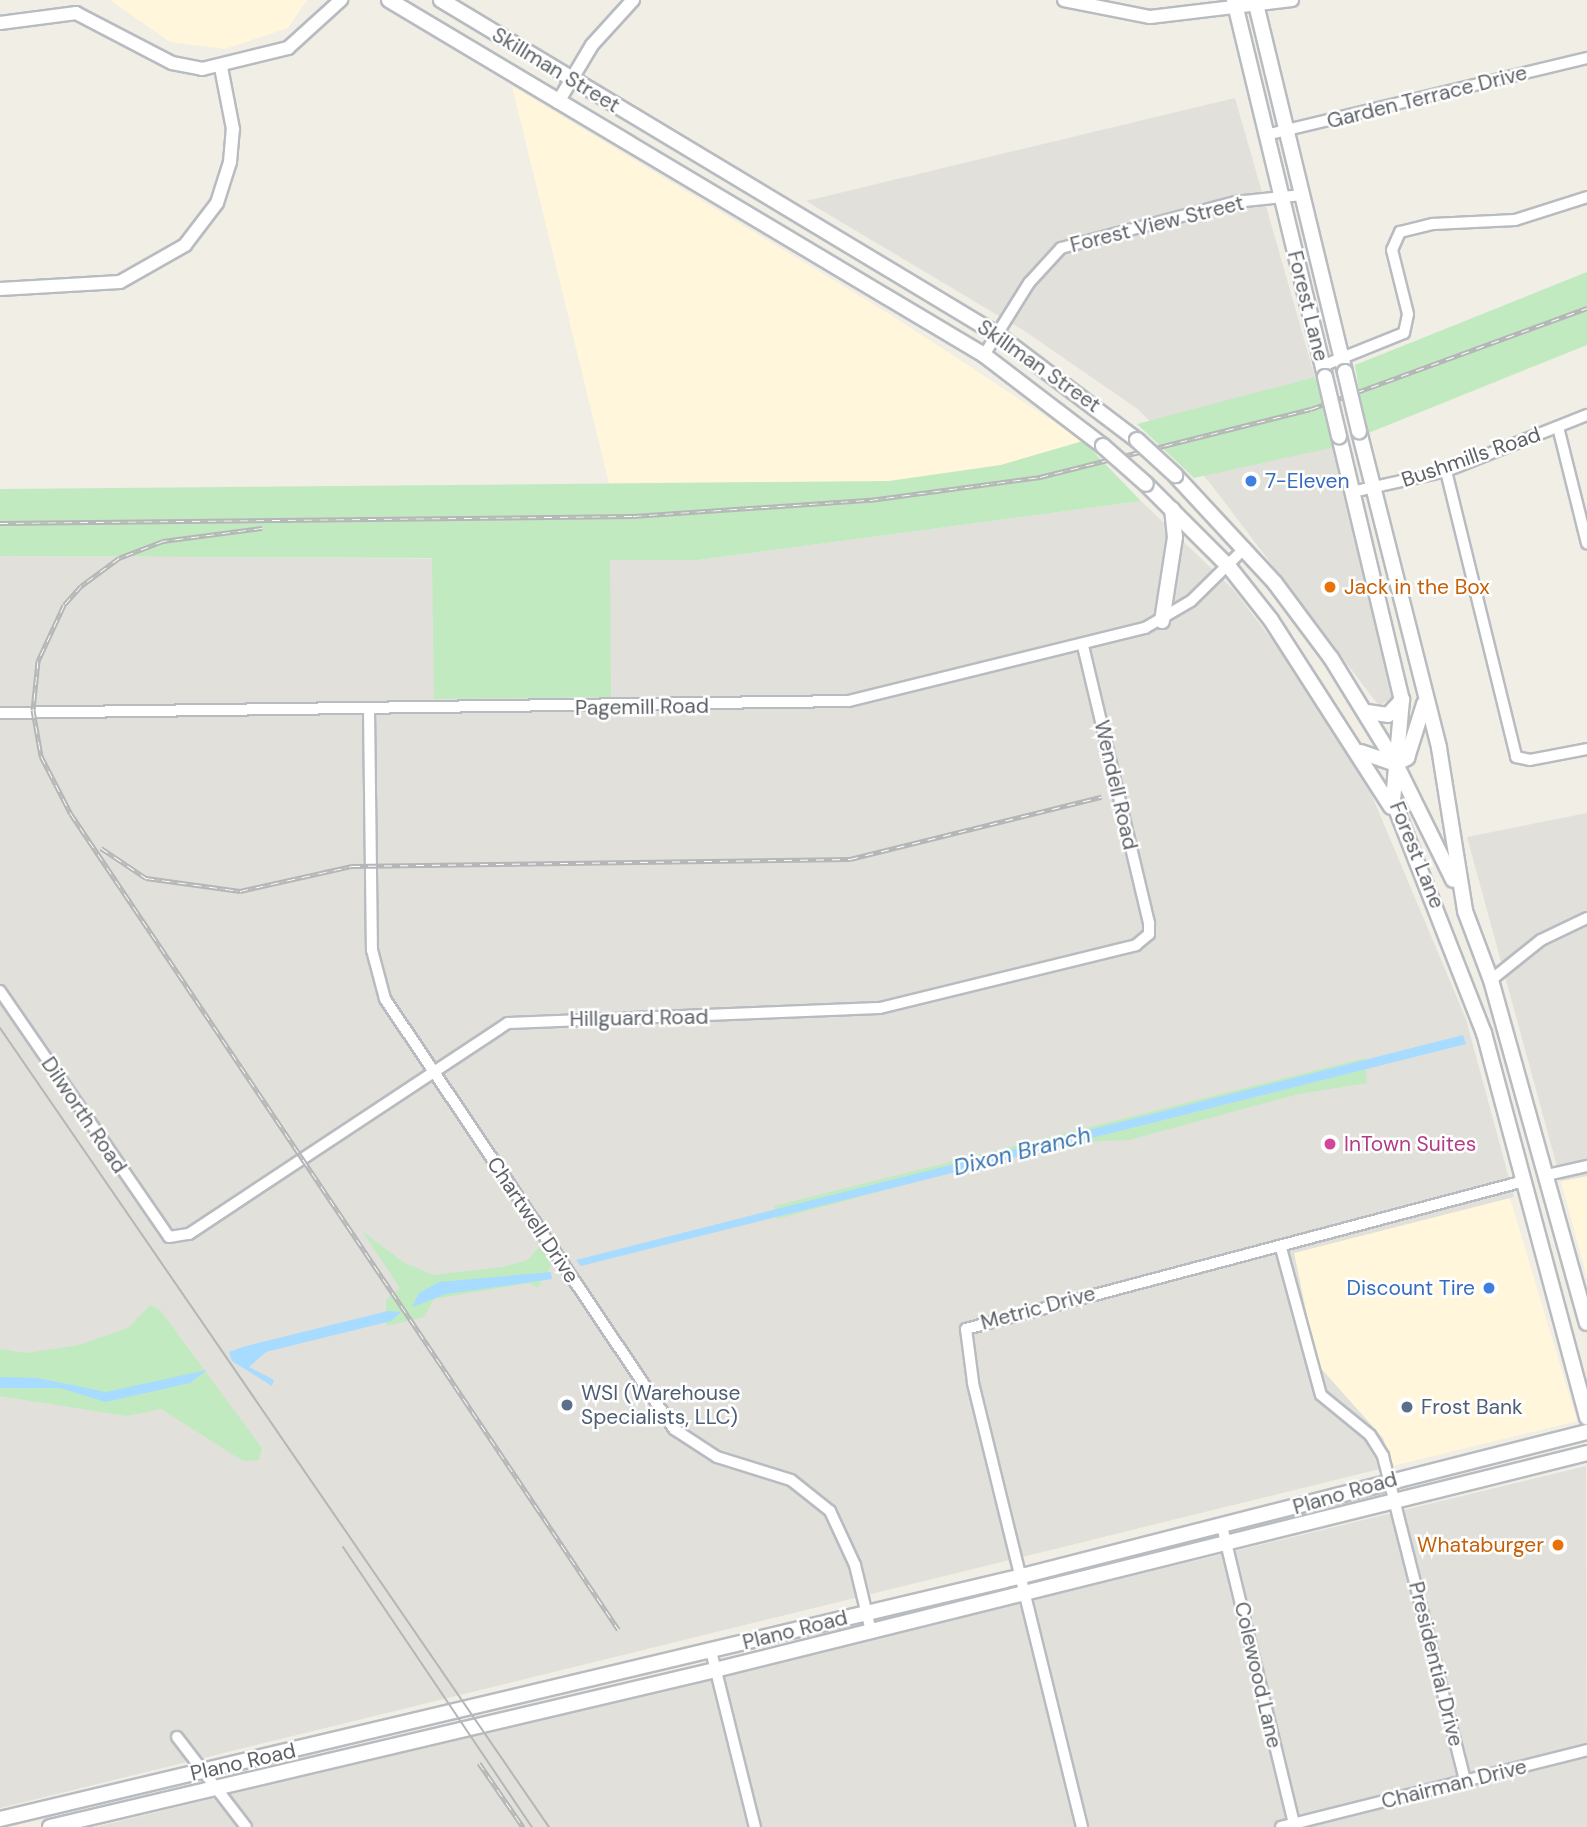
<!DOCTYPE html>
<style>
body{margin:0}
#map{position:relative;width:1587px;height:1827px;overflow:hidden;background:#f1eee6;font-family:"DM Sans",sans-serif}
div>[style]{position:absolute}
.commercial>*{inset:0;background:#fff6dc}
.industrial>*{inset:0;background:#e1e0da}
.green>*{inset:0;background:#c2eac1}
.water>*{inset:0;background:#a7dbff}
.roads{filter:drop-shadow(2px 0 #b8bcc0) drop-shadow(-2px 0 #b8bcc0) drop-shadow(0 2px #b8bcc0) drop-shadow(0 -2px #b8bcc0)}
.minor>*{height:10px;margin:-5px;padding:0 5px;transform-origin:5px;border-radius:5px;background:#fff}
.tertiary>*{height:12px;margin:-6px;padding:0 6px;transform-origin:6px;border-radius:6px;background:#fff}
.secondary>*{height:14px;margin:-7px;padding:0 7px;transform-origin:7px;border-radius:7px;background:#fff}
.tram>*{height:2px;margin:-1px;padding:0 1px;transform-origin:1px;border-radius:1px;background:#b5b6b7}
.rail>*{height:5px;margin-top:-2.5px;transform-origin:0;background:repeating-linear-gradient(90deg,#fff 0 8px,#b5b6b7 0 16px);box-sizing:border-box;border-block:2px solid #b5b6b7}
.bridges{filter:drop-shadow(2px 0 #b9bdc2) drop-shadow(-2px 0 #b9bdc2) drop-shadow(0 2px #b9bdc2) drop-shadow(0 -2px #b9bdc2)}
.secondary-bridge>*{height:14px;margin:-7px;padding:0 7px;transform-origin:7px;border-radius:7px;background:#fff}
.dots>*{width:19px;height:19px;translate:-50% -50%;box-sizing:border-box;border:4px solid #fff;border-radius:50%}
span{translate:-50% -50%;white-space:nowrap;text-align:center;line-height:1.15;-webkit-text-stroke:5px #fff;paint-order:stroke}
.street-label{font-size:21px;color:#5d6267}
.shop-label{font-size:21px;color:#366cbe}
.left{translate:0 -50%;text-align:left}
.right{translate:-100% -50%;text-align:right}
.food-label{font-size:21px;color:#c56008}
.hotel-label{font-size:21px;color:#b23c85}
.service-label{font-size:21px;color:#4e5e75}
.water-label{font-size:23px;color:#3976b0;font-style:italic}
</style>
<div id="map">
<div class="commercial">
<i style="clip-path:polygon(110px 0,307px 0,288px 28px,225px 49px,170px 42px)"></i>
<i style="clip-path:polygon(512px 86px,891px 315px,1083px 441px,1001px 465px,889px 481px,609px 483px)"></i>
<i style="clip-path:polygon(1587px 1176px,1587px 1278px,1561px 1181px)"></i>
<i style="clip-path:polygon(1509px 1195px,1577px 1421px,1392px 1466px,1383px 1438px,1317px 1364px,1294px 1253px)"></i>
</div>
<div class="industrial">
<i style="clip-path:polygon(1235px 98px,1335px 447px,1396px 695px,1379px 706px,1210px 483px,1139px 410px,1026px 332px,806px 201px)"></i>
<i style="clip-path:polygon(1141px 501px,1233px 589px,1313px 693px,1367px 784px,1466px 1019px,1514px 1197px,1294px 1253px,1317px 1364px,1383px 1438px,1392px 1466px,0 1808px,0 556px,698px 560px)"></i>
<i style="clip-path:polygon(1587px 813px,1587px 1176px,1561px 1181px,1467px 837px)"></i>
<i style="clip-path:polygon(1586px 1466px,1587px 1827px,95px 1827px)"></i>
</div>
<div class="green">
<i style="clip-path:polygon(1587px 272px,1587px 345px,1366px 434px,1355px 365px)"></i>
<i style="clip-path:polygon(1315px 377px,1335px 447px,1194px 478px,1137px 424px)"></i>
<i style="clip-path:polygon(1083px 441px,1141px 501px,698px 560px,610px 560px,611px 697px,434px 699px,432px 558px,0 556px,0 489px,889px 481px,1001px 465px)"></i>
<i style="clip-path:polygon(1365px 1058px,1367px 1083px,1299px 1094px,1129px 1140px,1081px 1142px,990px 1162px,777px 1219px,774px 1206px)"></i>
<i style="clip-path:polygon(362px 1231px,403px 1262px,433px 1275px,503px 1267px,528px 1260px,539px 1247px,552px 1264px,538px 1288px,529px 1283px,434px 1299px,424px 1317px,386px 1326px,386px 1300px,400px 1288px)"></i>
<i style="clip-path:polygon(150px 1305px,160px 1310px,262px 1448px,259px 1460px,243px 1461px,161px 1409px,127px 1416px,0 1396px,0 1349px,26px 1353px,79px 1345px,128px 1328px)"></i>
</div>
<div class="water">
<i style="clip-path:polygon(1463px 1035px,1466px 1044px,581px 1266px,576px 1260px)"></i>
<i style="clip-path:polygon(551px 1272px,552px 1279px,446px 1294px,412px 1307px,419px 1293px,439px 1282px)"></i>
<i style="clip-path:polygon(388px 1311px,401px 1312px,391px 1321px,266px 1352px,249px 1367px,274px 1380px,272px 1386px,232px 1361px,229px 1352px,246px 1346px)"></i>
<i style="clip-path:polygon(207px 1370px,190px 1383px,106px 1402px,60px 1388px,0 1388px,0 1377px,38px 1378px,106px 1392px)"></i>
</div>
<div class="roads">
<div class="minor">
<i style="left:1266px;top:135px;width:330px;rotate:-13.5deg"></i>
<i style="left:984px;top:355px;width:85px;rotate:-58deg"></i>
<i style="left:1029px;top:283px;width:47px;rotate:-47.6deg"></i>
<i style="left:1061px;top:248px;width:180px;rotate:-14.8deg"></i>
<i style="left:1235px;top:202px;width:67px;rotate:-6deg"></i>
<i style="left:1322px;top:366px;width:88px;rotate:-21.9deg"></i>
<i style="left:1404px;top:333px;width:19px;rotate:-78deg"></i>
<i style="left:1408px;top:314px;width:66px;rotate:-104deg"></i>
<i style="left:1392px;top:250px;width:20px;rotate:-66deg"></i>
<i style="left:1400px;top:232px;width:34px;rotate:-14deg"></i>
<i style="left:1433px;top:224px;width:82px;rotate:-2.8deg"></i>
<i style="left:1515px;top:220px;width:76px;rotate:-17.7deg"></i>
<i style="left:1558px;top:427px;width:120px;rotate:76deg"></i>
<i style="left:1446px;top:471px;width:294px;rotate:76.2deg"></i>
<i style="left:1516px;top:757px;width:14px;rotate:12deg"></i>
<i style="left:1530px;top:760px;width:58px;rotate:-10.9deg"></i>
<i style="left:1352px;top:492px;width:96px;rotate:-12.6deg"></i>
<i style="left:1446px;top:471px;width:152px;rotate:-21.7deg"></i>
<i style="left:369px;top:709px;width:241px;rotate:89.3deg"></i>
<i style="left:372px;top:950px;width:51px;rotate:75.1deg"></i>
<i style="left:385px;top:999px;width:518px;rotate:56.1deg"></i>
<i style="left:674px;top:1429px;width:51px;rotate:33.1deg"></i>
<i style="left:717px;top:1457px;width:77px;rotate:17.3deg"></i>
<i style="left:791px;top:1480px;width:50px;rotate:38.5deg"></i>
<i style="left:830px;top:1511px;width:60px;rotate:65.2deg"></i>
<i style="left:855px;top:1565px;width:68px;rotate:76.4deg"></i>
<i style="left:0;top:713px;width:849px;rotate:-0.81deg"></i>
<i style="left:849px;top:701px;width:305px;rotate:-13.9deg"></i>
<i style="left:1145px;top:628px;width:53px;rotate:-30.4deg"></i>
<i style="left:1191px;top:601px;width:76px;rotate:-44.5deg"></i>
<i style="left:1491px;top:980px;width:64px;rotate:-38.7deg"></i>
<i style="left:1541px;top:940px;width:51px;rotate:-25.6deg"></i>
<i style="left:0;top:991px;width:298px;rotate:55.5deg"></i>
<i style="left:169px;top:1237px;width:20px;rotate:-9deg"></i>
<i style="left:189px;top:1234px;width:382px;rotate:-33.5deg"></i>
<i style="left:508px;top:1023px;width:372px;rotate:-2.3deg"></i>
<i style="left:880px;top:1008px;width:264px;rotate:-13.8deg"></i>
<i style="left:1136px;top:945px;width:17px;rotate:-40deg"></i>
<i style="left:1149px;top:934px;width:11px;rotate:-90deg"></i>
<i style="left:1149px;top:923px;width:285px;rotate:-103.4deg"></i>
<i style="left:1547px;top:1175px;width:41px;rotate:-12.7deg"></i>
<i style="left:1281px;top:1248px;width:152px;rotate:74.8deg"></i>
<i style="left:1321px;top:1395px;width:63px;rotate:39.2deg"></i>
<i style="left:1370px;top:1435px;width:25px;rotate:58deg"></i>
<i style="left:1383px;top:1456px;width:335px;rotate:75.8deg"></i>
<i style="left:1222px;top:1526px;width:307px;rotate:76.4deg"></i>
<i style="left:711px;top:1651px;width:181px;rotate:76deg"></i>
<i style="left:177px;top:1737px;width:113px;rotate:52.5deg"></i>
<i style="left:1082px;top:1827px;width:458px;rotate:-103.8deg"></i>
<i style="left:973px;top:1382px;width:53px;rotate:-97.5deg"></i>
<i style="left:966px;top:1329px;width:577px;rotate:-14.85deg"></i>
<i style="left:1281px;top:1827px;width:316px;rotate:-14.1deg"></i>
</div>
<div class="tertiary">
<i style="left:1064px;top:0;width:88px;rotate:11.2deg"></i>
<i style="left:1150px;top:17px;width:143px;rotate:-6.8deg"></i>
<i style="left:0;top:23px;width:77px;rotate:-7.5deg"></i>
<i style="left:76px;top:13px;width:108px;rotate:27.5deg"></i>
<i style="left:172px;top:63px;width:31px;rotate:11deg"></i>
<i style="left:202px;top:69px;width:89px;rotate:-13.7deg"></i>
<i style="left:288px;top:48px;width:72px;rotate:-42.2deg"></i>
<i style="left:558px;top:102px;width:66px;rotate:-59.2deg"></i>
<i style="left:592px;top:45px;width:61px;rotate:-47.7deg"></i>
<i style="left:0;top:289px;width:120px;rotate:-3.3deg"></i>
<i style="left:120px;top:282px;width:75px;rotate:-29.6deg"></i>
<i style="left:185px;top:245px;width:53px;rotate:-52.7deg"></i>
<i style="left:217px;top:203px;width:43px;rotate:-72.4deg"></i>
<i style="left:230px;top:162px;width:33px;rotate:-85deg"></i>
<i style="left:233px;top:129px;width:63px;rotate:-101deg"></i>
</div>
<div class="secondary">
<i style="left:389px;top:0;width:693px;rotate:30.82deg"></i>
<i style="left:984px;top:355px;width:150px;rotate:37.4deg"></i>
<i style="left:441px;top:0;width:650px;rotate:31.02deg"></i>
<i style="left:998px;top:335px;width:174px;rotate:37.1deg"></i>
<i style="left:1234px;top:0;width:388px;rotate:76.4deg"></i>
<i style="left:1255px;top:0;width:383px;rotate:76.4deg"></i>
<i style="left:1359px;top:431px;width:327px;rotate:75.8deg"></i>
<i style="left:1439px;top:748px;width:165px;rotate:80.9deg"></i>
<i style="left:1465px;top:911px;width:74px;rotate:69.4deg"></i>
<i style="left:1491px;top:980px;width:356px;rotate:74.4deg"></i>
<i style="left:1339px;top:436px;width:271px;rotate:76.6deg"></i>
<i style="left:1402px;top:700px;width:101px;rotate:95.1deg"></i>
<i style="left:1393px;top:801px;width:249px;rotate:68.6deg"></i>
<i style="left:1484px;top:1033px;width:398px;rotate:75deg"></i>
<i style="left:1175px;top:475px;width:147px;rotate:47.2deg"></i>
<i style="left:1275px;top:583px;width:94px;rotate:53.3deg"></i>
<i style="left:1331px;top:658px;width:124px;rotate:58.5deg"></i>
<i style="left:1396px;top:764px;width:129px;rotate:63.8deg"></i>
<i style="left:1146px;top:484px;width:119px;rotate:45deg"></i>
<i style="left:1230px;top:568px;width:66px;rotate:51.7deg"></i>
<i style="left:1271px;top:620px;width:222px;rotate:57.3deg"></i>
<i style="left:1162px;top:621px;width:85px;rotate:-81.2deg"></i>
<i style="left:1175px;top:537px;width:28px;rotate:-96deg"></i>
<i style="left:1367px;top:712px;width:21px;rotate:8deg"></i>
<i style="left:1388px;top:715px;width:21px;rotate:-47deg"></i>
<i style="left:1361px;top:752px;width:37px;rotate:19deg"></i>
<i style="left:1396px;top:764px;width:13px;rotate:-29deg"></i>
<i style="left:1407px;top:758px;width:57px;rotate:-72.5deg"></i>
<i style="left:0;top:1819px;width:1050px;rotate:-13.37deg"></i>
<i style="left:1022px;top:1576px;width:583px;rotate:-14.3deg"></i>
<i style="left:50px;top:1827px;width:683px;rotate:-13.28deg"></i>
<i style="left:715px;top:1670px;width:899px;rotate:-13.97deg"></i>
</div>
</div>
<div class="tram">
<i style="left:0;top:1028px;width:969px;rotate:55.51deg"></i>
<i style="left:343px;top:1547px;width:338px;rotate:56deg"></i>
</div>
<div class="rail">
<i style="left:0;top:523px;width:633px;rotate:-0.63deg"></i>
<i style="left:633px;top:516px;width:238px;rotate:-3.9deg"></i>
<i style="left:870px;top:500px;width:172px;rotate:-7.7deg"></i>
<i style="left:1040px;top:477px;width:279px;rotate:-14.1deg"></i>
<i style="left:1311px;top:409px;width:294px;rotate:-20.1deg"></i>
<i style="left:262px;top:528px;width:100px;rotate:172.5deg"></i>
<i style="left:163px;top:541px;width:47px;rotate:158.9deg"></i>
<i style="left:119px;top:558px;width:47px;rotate:143.6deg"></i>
<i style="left:81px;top:586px;width:25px;rotate:132deg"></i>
<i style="left:64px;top:605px;width:62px;rotate:114.9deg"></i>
<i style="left:38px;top:661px;width:49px;rotate:95.8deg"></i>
<i style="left:33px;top:710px;width:47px;rotate:80.1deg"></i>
<i style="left:41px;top:756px;width:65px;rotate:62.7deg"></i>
<i style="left:71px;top:814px;width:982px;rotate:56.13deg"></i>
<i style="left:101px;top:848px;width:54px;rotate:33.7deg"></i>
<i style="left:146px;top:878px;width:95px;rotate:7.9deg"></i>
<i style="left:240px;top:891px;width:115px;rotate:-12.6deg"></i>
<i style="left:352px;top:866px;width:498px;rotate:-0.8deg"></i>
<i style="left:850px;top:859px;width:259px;rotate:-13.9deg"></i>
<i style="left:479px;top:1763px;width:78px;rotate:55.5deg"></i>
</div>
<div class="bridges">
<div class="secondary-bridge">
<i style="left:1345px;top:372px;width:61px;rotate:76.7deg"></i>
<i style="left:1325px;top:377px;width:61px;rotate:76.7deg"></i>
<i style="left:1137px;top:440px;width:52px;rotate:42.6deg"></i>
<i style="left:1103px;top:446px;width:57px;rotate:41.5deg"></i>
</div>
</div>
<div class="dots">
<i style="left:1251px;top:481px;background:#3f7fe0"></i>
<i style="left:1330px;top:587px;background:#e8710a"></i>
<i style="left:1330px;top:1144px;background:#d1479c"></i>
<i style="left:1489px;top:1288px;background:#3f7fe0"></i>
<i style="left:567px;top:1405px;background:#5c6f8a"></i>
<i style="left:1407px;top:1407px;background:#5c6f8a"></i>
<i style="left:1558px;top:1545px;background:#e8710a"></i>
</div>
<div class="street-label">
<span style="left:556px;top:70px;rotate:31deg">Skillman Street</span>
<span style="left:1427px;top:97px;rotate:-14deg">Garden Terrace Drive</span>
<span style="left:1157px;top:224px;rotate:-14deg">Forest View Street</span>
<span style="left:1308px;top:306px;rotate:76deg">Forest Lane</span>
<span style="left:1039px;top:366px;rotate:35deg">Skillman Street</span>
<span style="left:1471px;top:457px;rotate:-19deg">Bushmills Road</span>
<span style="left:642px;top:707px;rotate:-1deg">Pagemill Road</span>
<span style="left:1116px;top:785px;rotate:77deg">Wendell Road</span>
<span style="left:1417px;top:855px;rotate:68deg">Forest Lane</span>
<span style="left:639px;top:1018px;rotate:-1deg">Hillguard Road</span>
<span style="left:84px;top:1115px;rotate:56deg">Dilworth Road</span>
<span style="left:533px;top:1220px;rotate:56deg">Chartwell Drive</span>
<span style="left:1038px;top:1308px;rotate:-15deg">Metric Drive</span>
<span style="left:1345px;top:1493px;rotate:-16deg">Plano Road</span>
<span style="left:795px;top:1630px;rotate:-14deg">Plano Road</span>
<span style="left:1436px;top:1664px;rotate:76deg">Presidential Drive</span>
<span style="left:1258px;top:1675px;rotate:77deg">Colewood Lane</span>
<span style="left:243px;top:1762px;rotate:-13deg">Plano Road</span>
<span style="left:1454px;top:1784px;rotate:-14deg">Chairman Drive</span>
</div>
<div class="shop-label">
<span class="left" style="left:1265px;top:481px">7-Eleven</span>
<span class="right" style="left:1475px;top:1288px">Discount Tire</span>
</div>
<div class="food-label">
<span class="left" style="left:1344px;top:587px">Jack in the Box</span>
<span class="right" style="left:1544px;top:1545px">Whataburger</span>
</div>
<div class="hotel-label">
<span class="left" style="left:1344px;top:1144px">InTown Suites</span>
</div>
<div class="service-label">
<span class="left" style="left:581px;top:1405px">WSI (Warehouse<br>Specialists, LLC)</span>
<span class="left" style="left:1421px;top:1407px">Frost Bank</span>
</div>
<div class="water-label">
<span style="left:1022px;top:1151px;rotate:-14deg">Dixon Branch</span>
</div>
</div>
